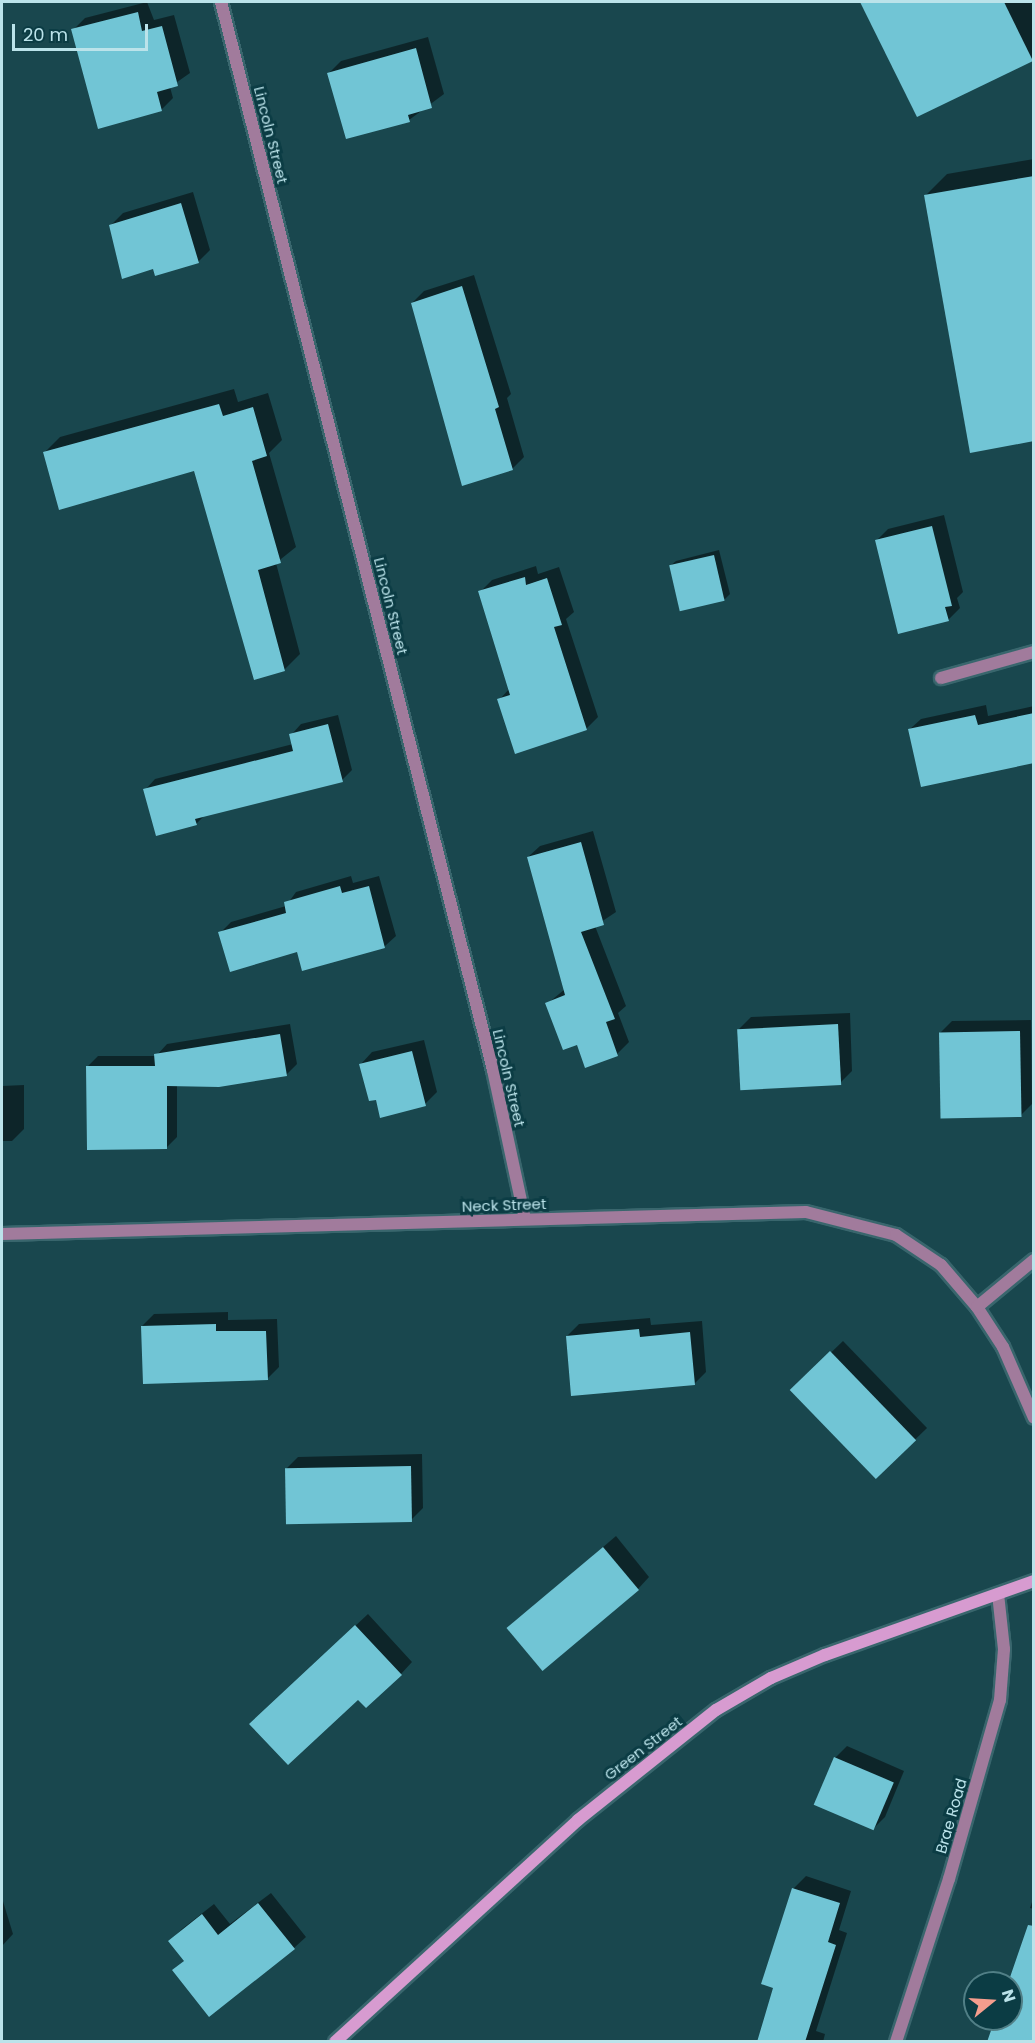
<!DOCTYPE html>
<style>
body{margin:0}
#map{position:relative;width:1035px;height:2043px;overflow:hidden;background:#19474e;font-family:Poppins,sans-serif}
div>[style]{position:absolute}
.shadow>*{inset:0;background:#0007;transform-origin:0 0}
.building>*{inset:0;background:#71c5d5;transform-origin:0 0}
.roads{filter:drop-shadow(2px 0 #39666d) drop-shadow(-2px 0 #39666d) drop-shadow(0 2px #39666d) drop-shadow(0 -2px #39666d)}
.street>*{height:12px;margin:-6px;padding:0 6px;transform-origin:6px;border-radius:6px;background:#a17b9c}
.secondary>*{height:12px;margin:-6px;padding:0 6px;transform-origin:6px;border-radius:6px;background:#d79bd0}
span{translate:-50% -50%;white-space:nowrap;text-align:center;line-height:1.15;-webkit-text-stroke:6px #0b3c44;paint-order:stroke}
.street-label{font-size:15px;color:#bbe3ea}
.frame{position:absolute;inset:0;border:3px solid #bbe3ea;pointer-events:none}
.north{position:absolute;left:963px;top:1971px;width:60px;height:60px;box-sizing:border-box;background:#0b3c44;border:2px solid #517f86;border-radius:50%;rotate:72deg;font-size:16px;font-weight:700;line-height:24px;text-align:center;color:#bbe3ea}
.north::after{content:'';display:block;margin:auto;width:21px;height:27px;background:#f59d8d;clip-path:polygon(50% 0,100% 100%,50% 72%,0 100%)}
.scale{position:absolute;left:12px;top:24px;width:136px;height:27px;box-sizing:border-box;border:3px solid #bbe3ea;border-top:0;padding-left:8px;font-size:18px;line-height:21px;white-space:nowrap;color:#bbe3ea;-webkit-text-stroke:4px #0b3c44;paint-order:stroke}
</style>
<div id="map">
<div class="shadow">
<i style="clip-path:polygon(147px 2px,154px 20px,174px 15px,190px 73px,170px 87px,173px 98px,161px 110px,73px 30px,85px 18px)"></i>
<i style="clip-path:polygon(862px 2px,1034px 2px,1034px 58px,917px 115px)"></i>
<i style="clip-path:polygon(428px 37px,444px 94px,409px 120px,329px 73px,341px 61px)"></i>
<i style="clip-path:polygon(1034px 159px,1034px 440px,925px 196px,947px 174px)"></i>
<i style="clip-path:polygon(193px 192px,210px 250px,198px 262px,154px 267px,123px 277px,111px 225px,123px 213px)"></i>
<i style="clip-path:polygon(474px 275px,511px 394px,507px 398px,524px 457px,512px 469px,412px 303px,424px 291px)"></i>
<i style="clip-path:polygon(234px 389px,238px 402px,268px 393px,282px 440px,269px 453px,296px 547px,276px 563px,300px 654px,284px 670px,195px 469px,44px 453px,60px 437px)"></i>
<i style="clip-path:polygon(944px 515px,963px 592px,957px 598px,960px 608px,948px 620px,876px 541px,888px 529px)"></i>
<i style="clip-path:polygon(719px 550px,730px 594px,725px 599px,670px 566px,676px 561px)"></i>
<i style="clip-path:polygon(536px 566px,538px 574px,559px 567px,574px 612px,566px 619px,598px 717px,586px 729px,499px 700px,510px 688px,480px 592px,492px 580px)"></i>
<i style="clip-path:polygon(986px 705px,988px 716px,1034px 706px,1034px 761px,910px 729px,921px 719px)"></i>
<i style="clip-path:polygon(338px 715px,352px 770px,342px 780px,205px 815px,196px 824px,145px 790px,155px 779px,293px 744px,291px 735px,301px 724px)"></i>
<i style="clip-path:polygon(593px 831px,616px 912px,595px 926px,626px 1006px,618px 1013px,629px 1042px,617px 1054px,578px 1044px,547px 1004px,565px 989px,528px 857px,540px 846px)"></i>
<i style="clip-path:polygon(351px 876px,353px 883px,379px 876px,396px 936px,385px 946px,303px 969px,298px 950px,220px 933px,231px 922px,286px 906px,296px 892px)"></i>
<i style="clip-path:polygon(850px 1013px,852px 1071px,840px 1083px,739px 1029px,751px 1017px)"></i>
<i style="clip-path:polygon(1031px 1020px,1032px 1104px,1020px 1116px,940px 1033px,952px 1021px)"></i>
<i style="clip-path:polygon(290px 1024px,297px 1064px,286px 1075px,177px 1085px,177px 1137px,166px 1148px,88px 1066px,98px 1056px,156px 1056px,167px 1044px)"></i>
<i style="clip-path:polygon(424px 1040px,437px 1092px,425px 1104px,377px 1098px,361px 1064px,372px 1052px)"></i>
<i style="clip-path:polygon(24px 1085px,24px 1129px,12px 1141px,2px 1141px,2px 1086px)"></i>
<i style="clip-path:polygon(228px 1312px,228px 1320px,277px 1319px,279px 1367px,267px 1379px,142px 1326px,154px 1314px)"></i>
<i style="clip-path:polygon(650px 1318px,651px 1325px,702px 1321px,706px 1372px,694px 1384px,567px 1336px,579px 1324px)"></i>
<i style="left:843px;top:1341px;width:121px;height:71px;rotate:46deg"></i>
<i style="clip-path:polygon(422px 1454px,423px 1508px,411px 1520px,286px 1469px,298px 1457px)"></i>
<i style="clip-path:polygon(616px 1536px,649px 1577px,638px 1589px,508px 1628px)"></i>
<i style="clip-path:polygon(368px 1614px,412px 1662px,401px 1674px,366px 1706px,358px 1698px,263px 1712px)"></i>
<i style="clip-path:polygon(847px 1746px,904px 1771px,885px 1817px,873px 1829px,835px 1758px)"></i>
<i style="clip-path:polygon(806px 1876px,851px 1891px,839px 1930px,847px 1933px,816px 2031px,825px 2034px,823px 2042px,759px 2042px,775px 1987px,763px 1983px,794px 1888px)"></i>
<i style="clip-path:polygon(271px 1893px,306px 1937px,294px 1948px,174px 1971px,185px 1960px,170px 1941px,182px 1929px,214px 1904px,230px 1924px)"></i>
<i style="clip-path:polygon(1034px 1896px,1034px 1909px,1030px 1908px)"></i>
<i style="clip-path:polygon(2px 1898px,13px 1934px,2px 1946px)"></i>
</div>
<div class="building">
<i style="clip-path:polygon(860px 2px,1004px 2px,1033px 61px,917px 117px)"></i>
<i style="clip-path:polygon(138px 12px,142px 31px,162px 26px,178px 86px,157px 92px,162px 111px,98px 129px,71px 29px)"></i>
<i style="clip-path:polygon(416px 48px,432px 108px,408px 115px,410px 122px,346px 139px,327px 73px)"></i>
<i style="clip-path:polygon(1034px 176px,1034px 441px,970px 453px,924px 195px)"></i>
<i style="clip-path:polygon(181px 203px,199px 263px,155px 276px,153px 269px,122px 279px,109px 225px)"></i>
<i style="clip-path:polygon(462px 286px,499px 407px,495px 409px,513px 470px,462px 486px,411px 303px)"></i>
<i style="clip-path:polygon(219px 404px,223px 416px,253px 407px,267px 456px,252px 461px,281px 563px,258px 570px,285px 671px,254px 680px,194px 471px,59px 510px,43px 452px)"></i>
<i style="clip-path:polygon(932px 526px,952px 606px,945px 607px,949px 621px,898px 634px,875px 540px)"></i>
<i style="left:714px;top:555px;width:47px;height:46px;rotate:77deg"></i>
<i style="clip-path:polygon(525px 577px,526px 585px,547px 578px,562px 625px,554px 627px,587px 730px,515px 754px,497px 699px,510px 695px,478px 591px)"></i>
<i style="clip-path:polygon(1034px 713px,1034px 763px,921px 787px,908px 729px,975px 715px,978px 725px)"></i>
<i style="clip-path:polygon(328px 724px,343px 782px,195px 819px,197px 825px,156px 836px,143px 789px,293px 751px,289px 734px)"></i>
<i style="clip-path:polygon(581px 842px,604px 925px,581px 932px,615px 1019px,606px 1022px,618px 1056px,585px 1068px,577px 1045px,563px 1050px,545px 1003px,565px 995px,527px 857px)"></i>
<i style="clip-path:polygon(340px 886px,342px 893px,369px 886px,385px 948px,302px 971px,297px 952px,230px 972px,218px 932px,286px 913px,284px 902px)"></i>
<i style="left:838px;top:1024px;width:61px;height:101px;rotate:87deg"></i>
<i style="left:1020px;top:1031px;width:86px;height:81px;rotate:89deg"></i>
<i style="clip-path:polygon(280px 1034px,287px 1076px,219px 1087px,167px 1086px,167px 1149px,87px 1150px,86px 1066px,155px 1066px,154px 1054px)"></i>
<i style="clip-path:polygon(412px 1051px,426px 1106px,380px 1118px,376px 1100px,369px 1101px,359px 1064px)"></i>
<i style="clip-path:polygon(216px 1324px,216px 1331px,266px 1331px,268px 1380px,143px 1384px,141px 1326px)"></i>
<i style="clip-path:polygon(639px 1329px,640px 1337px,690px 1332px,695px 1385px,571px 1396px,566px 1336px)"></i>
<i style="left:830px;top:1351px;width:124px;height:56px;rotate:46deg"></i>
<i style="left:411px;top:1466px;width:56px;height:126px;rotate:89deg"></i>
<i style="left:603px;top:1547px;width:56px;height:126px;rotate:50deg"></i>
<i style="clip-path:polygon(355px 1625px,402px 1675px,366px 1708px,358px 1700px,288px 1765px,249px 1724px)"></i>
<i style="left:834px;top:1757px;width:65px;height:52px;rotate:23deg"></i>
<i style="clip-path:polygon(792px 1888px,840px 1903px,828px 1942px,836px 1945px,805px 2042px,757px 2042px,773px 1988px,761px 1984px)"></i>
<i style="clip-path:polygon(258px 1903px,295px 1949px,209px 2017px,172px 1970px,184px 1961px,168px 1941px,202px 1914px,218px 1935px)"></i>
<i style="clip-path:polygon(1028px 1925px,1034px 1926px,1034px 2042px,987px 2042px,995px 2019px,1011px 2019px,1011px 1983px,1008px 1983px)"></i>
</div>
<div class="roads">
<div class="street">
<i style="left:221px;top:2px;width:1102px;rotate:75.71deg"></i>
<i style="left:493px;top:1070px;width:152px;rotate:77.9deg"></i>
<i style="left:941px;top:678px;width:97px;rotate:-15.6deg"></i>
<i style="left:2px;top:1234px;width:804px;rotate:-1.57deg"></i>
<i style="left:806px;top:1212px;width:93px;rotate:14.3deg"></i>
<i style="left:896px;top:1235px;width:54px;rotate:33.7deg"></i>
<i style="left:941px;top:1265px;width:55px;rotate:49.4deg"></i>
<i style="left:977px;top:1307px;width:48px;rotate:57deg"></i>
<i style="left:1003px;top:1347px;width:77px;rotate:66.4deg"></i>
<i style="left:977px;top:1307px;width:74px;rotate:-39.5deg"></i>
<i style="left:896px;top:2042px;width:171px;rotate:-72deg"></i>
<i style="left:949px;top:1879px;width:186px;rotate:-74.1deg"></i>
<i style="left:1000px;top:1700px;width:51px;rotate:-85.5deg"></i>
<i style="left:1004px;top:1649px;width:55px;rotate:-96.2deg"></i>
</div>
<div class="secondary">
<i style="left:335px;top:2042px;width:329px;rotate:-42.4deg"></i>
<i style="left:578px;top:1820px;width:176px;rotate:-38.6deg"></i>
<i style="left:716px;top:1710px;width:64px;rotate:-30.2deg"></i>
<i style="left:771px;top:1678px;width:59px;rotate:-23.1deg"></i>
<i style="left:825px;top:1655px;width:222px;rotate:-19.5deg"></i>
</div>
</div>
<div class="street-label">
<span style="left:271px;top:135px;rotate:76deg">Lincoln Street</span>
<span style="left:391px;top:606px;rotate:76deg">Lincoln Street</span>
<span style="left:509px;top:1078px;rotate:77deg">Lincoln Street</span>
<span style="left:504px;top:1205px;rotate:-2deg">Neck Street</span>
<span style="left:643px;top:1748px;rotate:-38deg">Green Street</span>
<span style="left:951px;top:1816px;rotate:-74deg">Brae Road</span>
</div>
<div class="frame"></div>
<div class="north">N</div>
<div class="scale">20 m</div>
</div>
